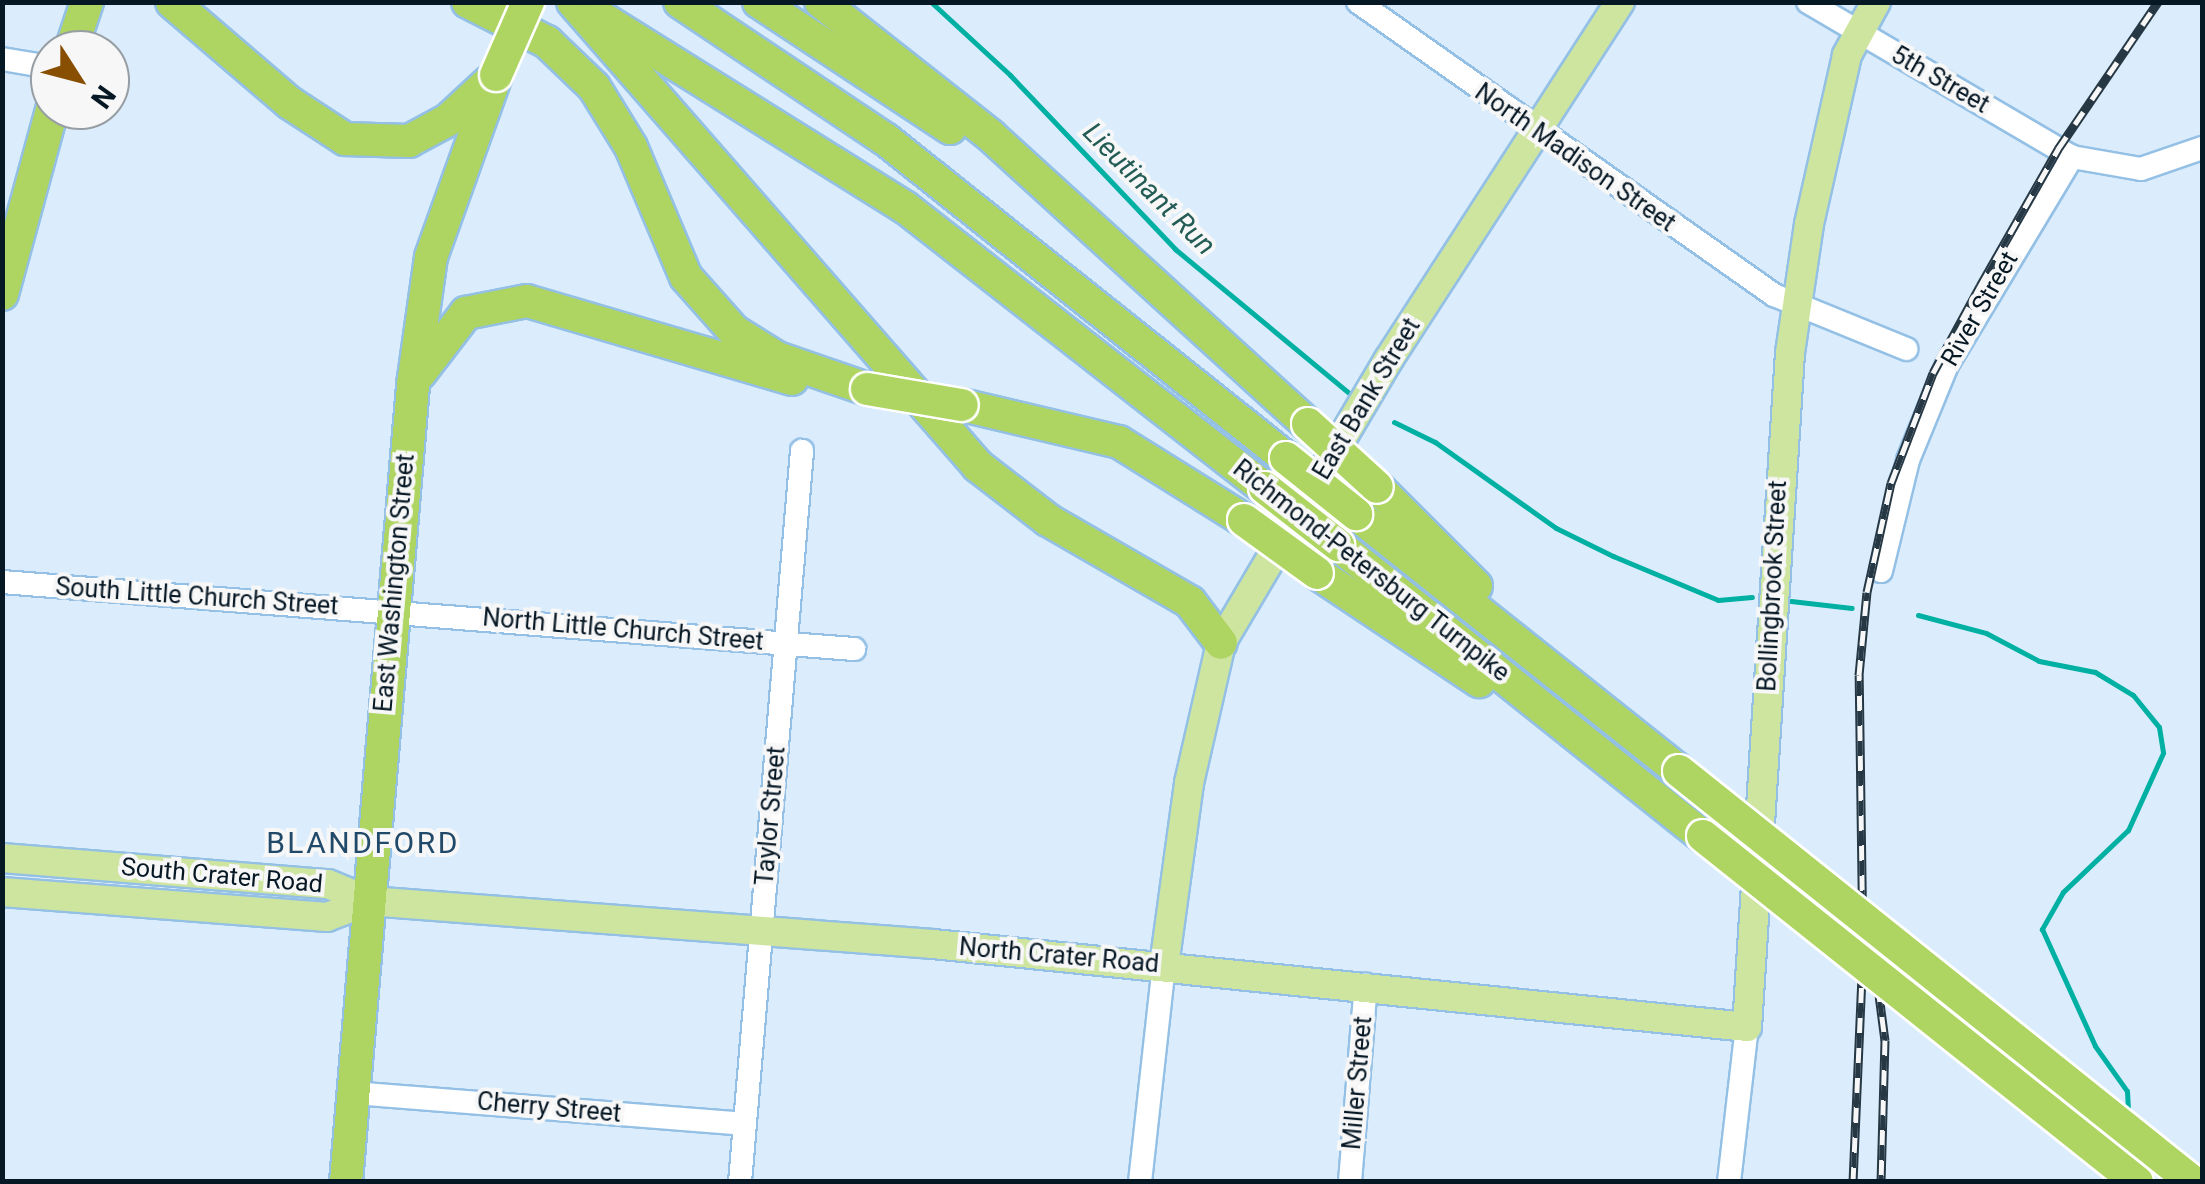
<!DOCTYPE html>
<style>
body{margin:0}
#map{position:relative;width:2205px;height:1184px;overflow:hidden;background:#dbedfc;font-family:Roboto,sans-serif}
div>[style]{position:absolute}
.stream>*{height:5px;margin:-2.5px;padding:0 2.5px;transform-origin:2.5px;border-radius:2.5px;background:#00b0a2}
.roads{filter:drop-shadow(2px 0 #94c0e5) drop-shadow(-2px 0 #94c0e5) drop-shadow(0 2px #94c0e5) drop-shadow(0 -2px #94c0e5)}
.minor>*{height:22px;margin:-11px;padding:0 11px;transform-origin:11px;border-radius:11px;background:#fff}
.major>*{height:28px;margin:-14px;padding:0 14px;transform-origin:14px;border-radius:14px;background:#cee5a0}
.highway>*{height:32px;margin:-16px;padding:0 16px;transform-origin:16px;border-radius:16px;background:#aed461}
.rail>*{height:9px;margin-top:-4.5px;transform-origin:0;background:repeating-linear-gradient(90deg,#f7f7f7 0 15px,#273845 0 30px);box-sizing:border-box;border-block:2px solid #273845}
.bridges{filter:drop-shadow(2px 0 #fff) drop-shadow(-2px 0 #fff) drop-shadow(0 2px #fff) drop-shadow(0 -2px #fff)}
.highway-bridge>*{height:32px;margin:-16px;padding:0 16px;transform-origin:16px;border-radius:16px;background:#aed461}
span{translate:-50% -50%;white-space:nowrap;text-align:center;line-height:1.15;-webkit-text-stroke:8px #f7f7f7;paint-order:stroke}
.street-label{font-size:25px;color:#071825}
.water-label{font-size:28px;color:#235c55;font-style:italic}
.quarter-label{font-size:30px;color:#214969;letter-spacing:2.5px}
.frame{position:absolute;inset:0;border:5px solid #071825;pointer-events:none}
.north{position:absolute;left:30px;top:30px;width:100px;height:100px;box-sizing:border-box;background:#f7f7f7;border:2px solid #979ea3;border-radius:50%;rotate:126deg;font-size:28px;font-weight:700;line-height:40px;text-align:center;color:#071825}
.north::after{content:'';display:block;margin:auto;width:35px;height:45px;background:#884f02;clip-path:polygon(50% 0,100% 100%,50% 72%,0 100%)}
</style>
<div id="map">
<div class="stream">
<i style="left:931px;top:2px;width:108px;rotate:42.7deg"></i>
<i style="left:1010px;top:75px;width:240px;rotate:46.5deg"></i>
<i style="left:1175px;top:249px;width:226px;rotate:39.6deg"></i>
<i style="left:1394px;top:422px;width:46px;rotate:26deg"></i>
<i style="left:1435px;top:442px;width:148px;rotate:35.4deg"></i>
<i style="left:1556px;top:528px;width:64px;rotate:26.2deg"></i>
<i style="left:1613px;top:556px;width:114px;rotate:22.7deg"></i>
<i style="left:1718px;top:600px;width:34px;rotate:-5deg"></i>
<i style="left:1791px;top:601px;width:61px;rotate:6.5deg"></i>
<i style="left:1918px;top:615px;width:70px;rotate:14.8deg"></i>
<i style="left:1986px;top:633px;width:60px;rotate:27.8deg"></i>
<i style="left:2039px;top:661px;width:57px;rotate:11.1deg"></i>
<i style="left:2095px;top:672px;width:44px;rotate:31.2deg"></i>
<i style="left:2133px;top:695px;width:41px;rotate:50.9deg"></i>
<i style="left:2159px;top:727px;width:26px;rotate:81deg"></i>
<i style="left:2163px;top:753px;width:85px;rotate:114.4deg"></i>
<i style="left:2128px;top:830px;width:90px;rotate:136.4deg"></i>
<i style="left:2063px;top:892px;width:43px;rotate:119.6deg"></i>
<i style="left:2042px;top:929px;width:128px;rotate:65.6deg"></i>
<i style="left:2095px;top:1046px;width:55px;rotate:54.6deg"></i>
<i style="left:2127px;top:1091px;width:21px;rotate:87deg"></i>
</div>
<div class="roads">
<div class="minor">
<i style="left:1358px;top:2px;width:509px;rotate:35.16deg"></i>
<i style="left:1774px;top:295px;width:143px;rotate:22.2deg"></i>
<i style="left:1808px;top:2px;width:306px;rotate:30.4deg"></i>
<i style="left:2072px;top:157px;width:70px;rotate:9.9deg"></i>
<i style="left:2141px;top:169px;width:65px;rotate:-19deg"></i>
<i style="left:2px;top:59px;width:49px;rotate:9.5deg"></i>
<i style="left:1881px;top:571px;width:114px;rotate:-76.3deg"></i>
<i style="left:1908px;top:460px;width:103px;rotate:-67.7deg"></i>
<i style="left:1947px;top:365px;width:243px;rotate:-59deg"></i>
<i style="left:2px;top:582px;width:855px;rotate:4.5deg"></i>
<i style="left:353px;top:1093px;width:393px;rotate:4.5deg"></i>
<i style="left:740px;top:1182px;width:734px;rotate:-85.15deg"></i>
<i style="left:1140px;top:1182px;width:217px;rotate:-83.7deg"></i>
<i style="left:1350px;top:1182px;width:198px;rotate:-85.4deg"></i>
<i style="left:1729px;top:1182px;width:156px;rotate:-83.4deg"></i>
</div>
<div class="major">
<i style="left:2px;top:858px;width:327px;rotate:4.6deg"></i>
<i style="left:328px;top:884px;width:44px;rotate:22.5deg"></i>
<i style="left:369px;top:901px;width:566px;rotate:4.36deg"></i>
<i style="left:933px;top:944px;width:818px;rotate:5.82deg"></i>
<i style="left:1747px;top:1027px;width:675px;rotate:-86.35deg"></i>
<i style="left:1790px;top:353px;width:130px;rotate:-81.6deg"></i>
<i style="left:1809px;top:224px;width:173px;rotate:-77.3deg"></i>
<i style="left:1847px;top:55px;width:60px;rotate:-61.3deg"></i>
<i style="left:2px;top:892px;width:326px;rotate:4.4deg"></i>
<i style="left:327px;top:917px;width:45px;rotate:-20.9deg"></i>
<i style="left:1164px;top:966px;width:185px;rotate:-82.2deg"></i>
<i style="left:1189px;top:783px;width:144px;rotate:-77.1deg"></i>
<i style="left:1221px;top:643px;width:330px;rotate:-59.4deg"></i>
<i style="left:1389px;top:359px;width:425px;rotate:-57.1deg"></i>
</div>
<div class="highway">
<i style="left:172px;top:2px;width:155px;rotate:40.6deg"></i>
<i style="left:290px;top:103px;width:66px;rotate:33.2deg"></i>
<i style="left:345px;top:139px;width:64px;rotate:1.8deg"></i>
<i style="left:409px;top:141px;width:44px;rotate:-28.3deg"></i>
<i style="left:448px;top:120px;width:56px;rotate:-42.8deg"></i>
<i style="left:468px;top:2px;width:89px;rotate:26.9deg"></i>
<i style="left:547px;top:42px;width:65px;rotate:43.8deg"></i>
<i style="left:594px;top:87px;width:70px;rotate:58.3deg"></i>
<i style="left:631px;top:147px;width:141px;rotate:67.1deg"></i>
<i style="left:686px;top:277px;width:72px;rotate:48.4deg"></i>
<i style="left:734px;top:331px;width:51px;rotate:32.1deg"></i>
<i style="left:777px;top:358px;width:95px;rotate:19deg"></i>
<i style="left:573px;top:2px;width:616px;rotate:48.88deg"></i>
<i style="left:978px;top:466px;width:88px;rotate:37.6deg"></i>
<i style="left:1048px;top:520px;width:164px;rotate:30deg"></i>
<i style="left:1190px;top:602px;width:51px;rotate:52.9deg"></i>
<i style="left:680px;top:2px;width:247px;rotate:33.8deg"></i>
<i style="left:885px;top:139px;width:512px;rotate:38.5deg"></i>
<i style="left:759px;top:2px;width:229px;rotate:33.4deg"></i>
<i style="left:821px;top:2px;width:216px;rotate:38.2deg"></i>
<i style="left:991px;top:136px;width:428px;rotate:42.3deg"></i>
<i style="left:597px;top:15px;width:364px;rotate:32deg"></i>
<i style="left:906px;top:208px;width:455px;rotate:38deg"></i>
<i style="left:71px;top:50px;width:51px;rotate:-71.6deg"></i>
<i style="left:2px;top:294px;width:191px;rotate:-74.8deg"></i>
<i style="left:420px;top:373px;width:76px;rotate:-52.5deg"></i>
<i style="left:466px;top:313px;width:62px;rotate:-11.1deg"></i>
<i style="left:527px;top:301px;width:276px;rotate:16.4deg"></i>
<i style="left:962px;top:405px;width:161px;rotate:13.3deg"></i>
<i style="left:1119px;top:442px;width:147px;rotate:32deg"></i>
<i style="left:1377px;top:487px;width:140px;rotate:45deg"></i>
<i style="left:1356px;top:514px;width:413px;rotate:38.5deg"></i>
<i style="left:1338px;top:545px;width:467px;rotate:38.6deg"></i>
<i style="left:1317px;top:573px;width:195px;rotate:33.7deg"></i>
<i style="left:346px;top:1182px;width:800px;rotate:-85.19deg"></i>
<i style="left:413px;top:385px;width:129px;rotate:-82deg"></i>
<i style="left:431px;top:257px;width:193px;rotate:-70.3deg"></i>
</div>
</div>
<div class="rail">
<i style="left:1874px;top:957px;width:84px;rotate:82.5deg"></i>
<i style="left:1885px;top:1040px;width:142px;rotate:91.6deg"></i>
<i style="left:1853px;top:1182px;width:232px;rotate:-87.5deg"></i>
<i style="left:1863px;top:950px;width:275px;rotate:-90.8deg"></i>
<i style="left:1859px;top:675px;width:83px;rotate:-84.5deg"></i>
<i style="left:1867px;top:592px;width:112px;rotate:-77.6deg"></i>
<i style="left:1891px;top:483px;width:118px;rotate:-69.1deg"></i>
<i style="left:1933px;top:373px;width:99px;rotate:-61.6deg"></i>
<i style="left:1980px;top:286px;width:158px;rotate:-60.3deg"></i>
<i style="left:2058px;top:149px;width:178px;rotate:-55.8deg"></i>
</div>
<div class="bridges">
<div class="highway-bridge">
<i style="left:496px;top:75px;width:80px;rotate:-66.3deg"></i>
<i style="left:867px;top:389px;width:96px;rotate:9.6deg"></i>
<i style="left:1308px;top:424px;width:93px;rotate:42.4deg"></i>
<i style="left:1286px;top:458px;width:90px;rotate:38.7deg"></i>
<i style="left:1265px;top:488px;width:93px;rotate:38deg"></i>
<i style="left:1244px;top:520px;width:90px;rotate:36deg"></i>
<i style="left:1679px;top:771px;width:658px;rotate:38.65deg"></i>
<i style="left:1703px;top:836px;width:555px;rotate:38.56deg"></i>
</div>
</div>
<div class="street-label">
<span style="left:1940px;top:80px;rotate:30deg">5th Street</span>
<span style="left:1575px;top:158px;rotate:35deg">North Madison Street</span>
<span style="left:1980px;top:309px;rotate:-60deg">River Street</span>
<span style="left:1367px;top:399px;rotate:-59deg">East Bank Street</span>
<span style="left:1371px;top:571px;rotate:38deg">Richmond-Petersburg Turnpike</span>
<span style="left:395px;top:583px;rotate:-85deg">East Washington Street</span>
<span style="left:1773px;top:586px;rotate:-87deg">Bollingbrook Street</span>
<span style="left:197px;top:597px;rotate:4deg">South Little Church Street</span>
<span style="left:623px;top:630px;rotate:5deg">North Little Church Street</span>
<span style="left:771px;top:816px;rotate:-85deg">Taylor Street</span>
<span style="left:222px;top:876px;rotate:5deg">South Crater Road</span>
<span style="left:1059px;top:956px;rotate:5deg">North Crater Road</span>
<span style="left:1358px;top:1083px;rotate:-85deg">Miller Street</span>
<span style="left:549px;top:1108px;rotate:5deg">Cherry Street</span>
</div>
<div class="water-label">
<span style="left:1149px;top:189px;rotate:45deg">Lieutinant Run</span>
</div>
<div class="quarter-label">
<span style="left:363px;top:843px">BLANDFORD</span>
</div>
<div class="frame"></div>
<div class="north">N</div>
</div>
